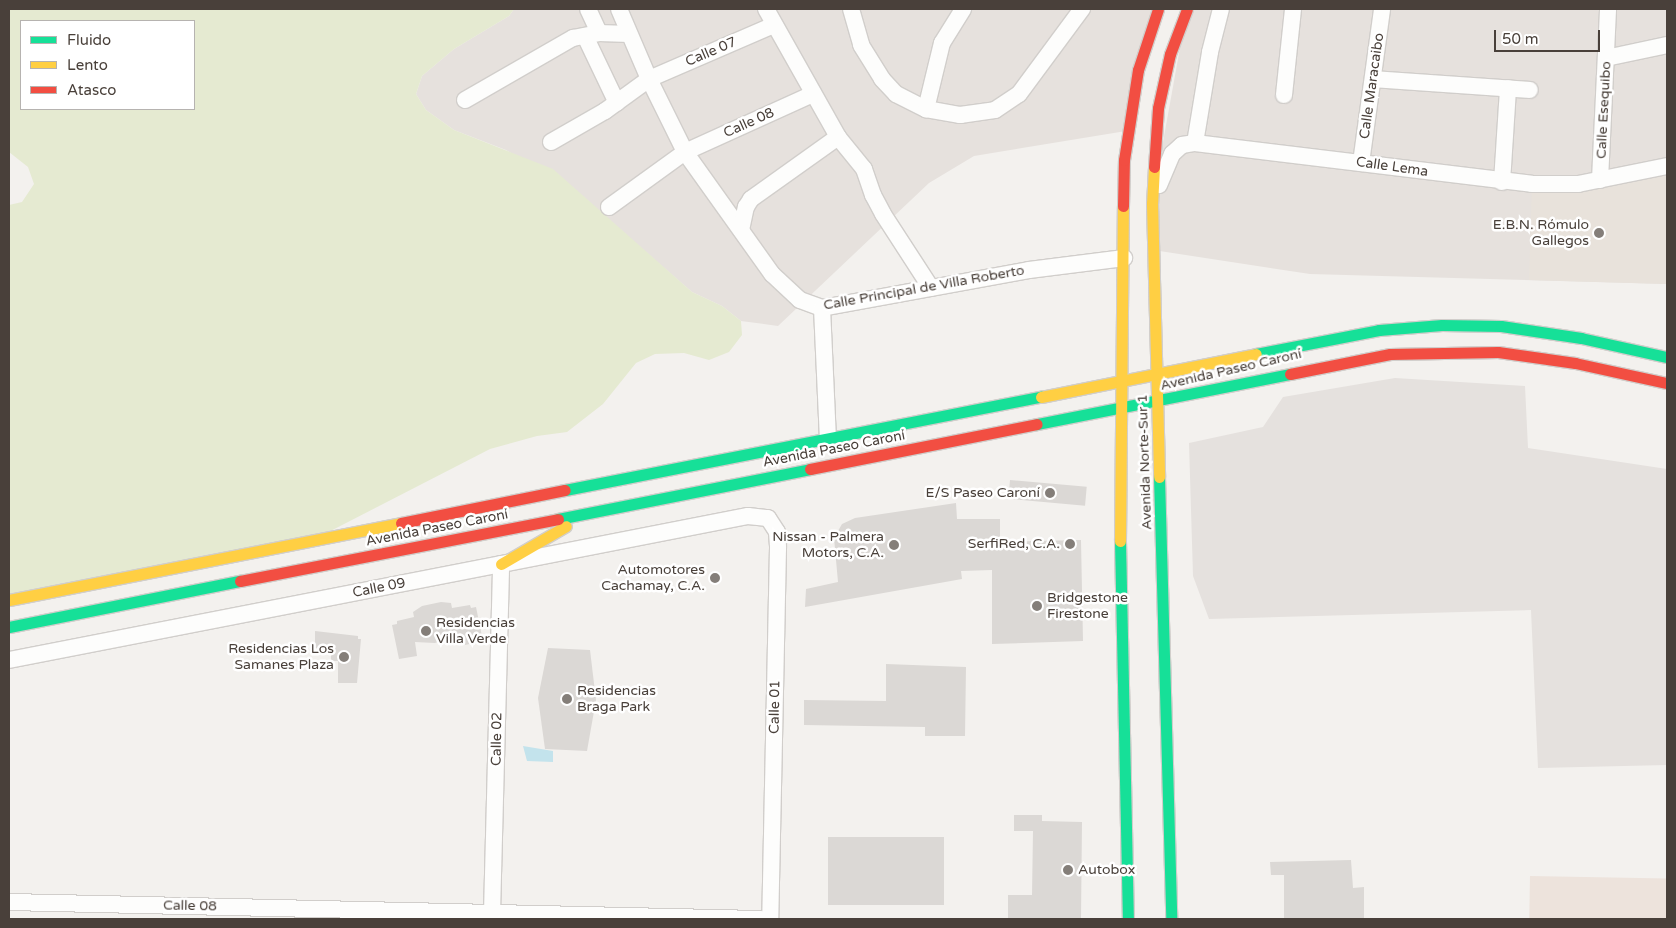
<!DOCTYPE html>
<meta charset="utf-8">
<style>
body{margin:0}
#map{position:relative;width:1676px;height:928px;overflow:hidden;background:#f3f1ee;font-family:"Varela Round",sans-serif}
div>[style]{position:absolute}
.residential>*{inset:0;background:#e6e1dd}
.commercial>*{inset:0;background:#ede3dc;transform-origin:0 0}
.industrial>*{inset:0;background:#e5e1de}
.education>*{inset:0;background:#e8e2db}
.green>*{inset:0;background:#e5ead1}
.water>*{inset:0;background:#c3e3ec}
.building>*{inset:0;background:#dbd8d5;transform-origin:0 0}
.roads{filter:drop-shadow(1px 0 #d1cecb) drop-shadow(-1px 0 #d1cecb) drop-shadow(0 1px #d1cecb) drop-shadow(0 -1px #d1cecb)}
.street>*{height:16px;margin:-8px;padding:0 8px;transform-origin:8px;border-radius:8px;background:#fdfdfc}
.fast>*{height:11px;margin:-5.5px;padding:0 5.5px;transform-origin:5.5px;border-radius:5.5px;background:#16e098}
.slow>*{height:11px;margin:-5.5px;padding:0 5.5px;transform-origin:5.5px;border-radius:5.5px;background:#ffcf43}
.jam>*{height:11px;margin:-5.5px;padding:0 5.5px;transform-origin:5.5px;border-radius:5.5px;background:#f24e42}
.dots>*{width:14px;height:14px;translate:-50% -50%;box-sizing:border-box;border:2px solid #fff;border-radius:50%}
span{translate:-50% -50%;white-space:nowrap;text-align:center;line-height:1.15;-webkit-text-stroke:5px #fff;paint-order:stroke}
.street-label{font-size:14px;color:#49403a}
.poi-label{font-size:14px;color:#49403a}
.right{translate:-100% -50%;text-align:right}
.left{translate:0 -50%;text-align:left}
.frame{position:absolute;inset:0;border:10px solid #49403a;pointer-events:none}
.legend{position:absolute;left:20px;top:20px;width:175px;height:90px;box-sizing:border-box;background:#fff;border:1px solid #b6b3b0;margin:0;padding:6px 9px;list-style:none;font-size:15px;color:#49403a}
.legend li{display:flex;align-items:center;gap:10px;height:25px}
.legend b{width:25px;border:1px solid #b6b3b0}
.scale{position:absolute;left:1494px;top:30px;width:106px;height:22px;box-sizing:border-box;border:2px solid #49403a;border-top:0;padding-left:6px;font-size:15px;line-height:18px;white-space:nowrap;color:#49403a;-webkit-text-stroke:4px #fff;paint-order:stroke}
</style>
<div id="map">
<div class="residential">
<i style="clip-path:polygon(514px 9px,1158px 9px,1126px 131px,974px 156px,929px 183px,778px 326px,741px 321px,722px 306px,692px 292px,588px 202px,506px 150px,454px 130px,426px 110px,416px 94px,422px 76px,454px 49px,509px 16px)"></i>
<i style="clip-path:polygon(1187px 9px,1667px 9px,1667px 284px,1310px 274px,1153px 250px,1152px 203px)"></i>
</div>
<div class="commercial">
<i style="left:1530px;top:876px;width:137px;height:43px;rotate:1deg"></i>
</div>
<div class="industrial">
<i style="clip-path:polygon(1395px 378px,1525px 386px,1528px 448px,1667px 469px,1667px 765px,1538px 768px,1531px 610px,1209px 619px,1193px 576px,1189px 443px,1263px 427px,1283px 397px)"></i>
</div>
<div class="education">
<i style="clip-path:polygon(1667px 166px,1667px 284px,1529px 280px,1532px 184px)"></i>
</div>
<div class="green">
<i style="clip-path:polygon(evenodd,9px 9px,514px 9px,509px 16px,454px 49px,422px 76px,416px 94px,426px 110px,454px 130px,553px 169px,692px 292px,722px 306px,741px 321px,742px 335px,729px 352px,709px 360px,684px 353px,655px 354px,636px 363px,603px 404px,567px 432px,537px 436px,490px 449px,313px 540px,9px 600px,9px 205px,22px 202px,34px 184px,28px 167px,9px 152px,9px 9px,21px 21px,194px 21px,194px 109px,21px 109px,21px 21px)"></i>
</div>
<div class="water">
<i style="clip-path:polygon(523px 746px,553px 751px,553px 762px,527px 761px)"></i>
</div>
<div class="building">
<i style="left:1010px;top:480px;width:77px;height:19px;rotate:5deg"></i>
<i style="clip-path:polygon(956px 503px,957px 519px,1000px 519px,1000px 542px,1081px 540px,1083px 641px,992px 644px,992px 570px,961px 571px,962px 579px,805px 607px,806px 589px,838px 582px,834px 538px,842px 524px,855px 518px)"></i>
<i style="clip-path:polygon(441px 602px,451px 603px,452px 608px,470px 605px,471px 608px,476px 607px,483px 641px,465px 645px,461px 633px,435px 643px,415px 642px,417px 656px,399px 659px,392px 625px,397px 624px,397px 621px,414px 617px,413px 612px,422px 606px)"></i>
<i style="clip-path:polygon(315px 631px,358px 636px,358px 639px,361px 639px,357px 683px,338px 683px,338px 661px,331px 661px,331px 653px,319px 653px,319px 648px,315px 648px)"></i>
<i style="clip-path:polygon(548px 648px,590px 650px,596px 700px,587px 751px,545px 749px,538px 698px)"></i>
<i style="clip-path:polygon(886px 664px,966px 667px,965px 736px,925px 736px,925px 727px,804px 725px,804px 700px,886px 701px)"></i>
<i style="clip-path:polygon(1014px 815px,1042px 815px,1042px 821px,1082px 822px,1081px 919px,1008px 919px,1008px 895px,1032px 895px,1033px 831px,1014px 831px)"></i>
<i style="left:828px;top:837px;width:116px;height:68px"></i>
<i style="clip-path:polygon(1351px 860px,1353px 888px,1364px 887px,1364px 919px,1284px 919px,1284px 875px,1271px 875px,1270px 862px)"></i>
</div>
<div class="roads">
<div class="street">
<i style="left:588px;top:9px;width:26px;rotate:65deg"></i>
<i style="left:619px;top:9px;width:76px;rotate:66.8deg"></i>
<i style="left:649px;top:79px;width:81px;rotate:63.7deg"></i>
<i style="left:685px;top:152px;width:150px;rotate:54.5deg"></i>
<i style="left:772px;top:274px;width:38px;rotate:43deg"></i>
<i style="left:800px;top:300px;width:23px;rotate:20deg"></i>
<i style="left:822px;top:308px;width:210px;rotate:-10.4deg"></i>
<i style="left:1029px;top:270px;width:96px;rotate:-7.2deg"></i>
<i style="left:766px;top:9px;width:147px;rotate:60.6deg"></i>
<i style="left:838px;top:137px;width:41px;rotate:50.9deg"></i>
<i style="left:864px;top:169px;width:28px;rotate:71deg"></i>
<i style="left:873px;top:195px;width:21px;rotate:62deg"></i>
<i style="left:883px;top:214px;width:88px;rotate:57deg"></i>
<i style="left:851px;top:9px;width:37px;rotate:74deg"></i>
<i style="left:861px;top:45px;width:40px;rotate:58deg"></i>
<i style="left:882px;top:79px;width:21px;rotate:47deg"></i>
<i style="left:896px;top:94px;width:34px;rotate:27deg"></i>
<i style="left:926px;top:109px;width:35px;rotate:10deg"></i>
<i style="left:960px;top:115px;width:35px;rotate:-8deg"></i>
<i style="left:995px;top:110px;width:29px;rotate:-34deg"></i>
<i style="left:1019px;top:94px;width:106px;rotate:-53.5deg"></i>
<i style="left:585px;top:36px;width:74px;rotate:64.5deg"></i>
<i style="left:1606px;top:58px;width:62px;rotate:-12deg"></i>
<i style="left:1373px;top:79px;width:157px;rotate:4deg"></i>
<i style="left:1284px;top:95px;width:86px;rotate:-84deg"></i>
<i style="left:465px;top:100px;width:125px;rotate:-29.9deg"></i>
<i style="left:573px;top:38px;width:26px;rotate:-11deg"></i>
<i style="left:599px;top:33px;width:30px;rotate:2deg"></i>
<i style="left:926px;top:109px;width:68px;rotate:-76.4deg"></i>
<i style="left:942px;top:43px;width:40px;rotate:-58deg"></i>
<i style="left:551px;top:142px;width:62px;rotate:-29.9deg"></i>
<i style="left:605px;top:111px;width:54px;rotate:-36deg"></i>
<i style="left:649px;top:79px;width:136px;rotate:-23.4deg"></i>
<i style="left:1195px;top:143px;width:92px;rotate:-80.6deg"></i>
<i style="left:1210px;top:52px;width:44px;rotate:-75.7deg"></i>
<i style="left:1361px;top:163px;width:155px;rotate:-82.2deg"></i>
<i style="left:1600px;top:180px;width:171px;rotate:-87.3deg"></i>
<i style="left:1502px;top:182px;width:94px;rotate:-86.3deg"></i>
<i style="left:1159px;top:185px;width:34px;rotate:-67deg"></i>
<i style="left:1172px;top:154px;width:13px;rotate:-42deg"></i>
<i style="left:1182px;top:145px;width:13px;rotate:-9deg"></i>
<i style="left:1195px;top:143px;width:339px;rotate:6.9deg"></i>
<i style="left:1532px;top:184px;width:46px"></i>
<i style="left:1578px;top:184px;width:91px;rotate:-11.4deg"></i>
<i style="left:609px;top:207px;width:94px;rotate:-35.9deg"></i>
<i style="left:685px;top:152px;width:141px;rotate:-24.4deg"></i>
<i style="left:741px;top:230px;width:24px;rotate:-78deg"></i>
<i style="left:746px;top:207px;width:9px;rotate:-58deg"></i>
<i style="left:751px;top:199px;width:107px;rotate:-35.5deg"></i>
<i style="left:822px;top:308px;width:131px;rotate:87.4deg"></i>
<i style="left:9px;top:660px;width:753px;rotate:-11.03deg"></i>
<i style="left:748px;top:516px;width:20px;rotate:6deg"></i>
<i style="left:768px;top:518px;width:17px;rotate:57deg"></i>
<i style="left:777px;top:532px;width:16px;rotate:86deg"></i>
<i style="left:778px;top:548px;width:371px;rotate:91.2deg"></i>
<i style="left:9px;top:902px;width:752px;rotate:1.3deg"></i>
<i style="left:492px;top:913px;width:349px;rotate:-88.5deg"></i>
</div>
<div class="fast">
<i style="left:1256px;top:354px;width:125px;rotate:-11deg"></i>
<i style="left:1379px;top:330px;width:63px;rotate:-4.5deg"></i>
<i style="left:1442px;top:325px;width:59px;rotate:1deg"></i>
<i style="left:1501px;top:326px;width:81px;rotate:8.5deg"></i>
<i style="left:1581px;top:338px;width:88px;rotate:12.5deg"></i>
<i style="left:1037px;top:424px;width:258px;rotate:-11.2deg"></i>
<i style="left:1159px;top:477px;width:442px;rotate:88.4deg"></i>
<i style="left:565px;top:490px;width:485px;rotate:-11.1deg"></i>
<i style="left:558px;top:519px;width:257px;rotate:-11.2deg"></i>
<i style="left:1120px;top:541px;width:378px;rotate:88.8deg"></i>
<i style="left:9px;top:627px;width:236px;rotate:-11.3deg"></i>
</div>
<div class="slow">
<i style="left:1154px;top:167px;width:36px;rotate:93deg"></i>
<i style="left:1152px;top:203px;width:274px;rotate:88.5deg"></i>
<i style="left:1041px;top:397px;width:219px;rotate:-11.3deg"></i>
<i style="left:1120px;top:541px;width:335px;rotate:-89.5deg"></i>
<i style="left:501px;top:564px;width:75px;rotate:-30.3deg"></i>
<i style="left:9px;top:600px;width:399px;rotate:-11.1deg"></i>
</div>
<div class="jam">
<i style="left:1154px;top:167px;width:59px;rotate:-86.1deg"></i>
<i style="left:1158px;top:108px;width:55px;rotate:-77.5deg"></i>
<i style="left:1170px;top:54px;width:48px;rotate:-69.3deg"></i>
<i style="left:1123px;top:206px;width:46px;rotate:-88.8deg"></i>
<i style="left:1124px;top:160px;width:91px;rotate:-81.2deg"></i>
<i style="left:1138px;top:70px;width:64px;rotate:-71.8deg"></i>
<i style="left:1290px;top:374px;width:102px;rotate:-11.3deg"></i>
<i style="left:1390px;top:354px;width:108px;rotate:-1.1deg"></i>
<i style="left:1498px;top:352px;width:78px;rotate:8.1deg"></i>
<i style="left:1575px;top:363px;width:94px;rotate:12.3deg"></i>
<i style="left:810px;top:469px;width:231px;rotate:-11.2deg"></i>
<i style="left:401px;top:523px;width:167px;rotate:-11.4deg"></i>
<i style="left:240px;top:581px;width:324px;rotate:-11deg"></i>
</div>
</div>
<div class="dots">
<i style="left:1599px;top:233px;background:#847e79"></i>
<i style="left:1050px;top:493px;background:#847e79"></i>
<i style="left:1070px;top:544px;background:#847e79"></i>
<i style="left:894px;top:545px;background:#847e79"></i>
<i style="left:715px;top:578px;background:#847e79"></i>
<i style="left:1037px;top:606px;background:#847e79"></i>
<i style="left:426px;top:631px;background:#847e79"></i>
<i style="left:344px;top:657px;background:#847e79"></i>
<i style="left:567px;top:699px;background:#847e79"></i>
<i style="left:1068px;top:870px;background:#847e79"></i>
</div>
<div class="street-label">
<span style="left:711px;top:52px;rotate:-23deg">Calle 07</span>
<span style="left:1372px;top:86px;rotate:-82deg">Calle Maracaibo</span>
<span style="left:1604px;top:110px;rotate:-87deg">Calle Esequibo</span>
<span style="left:749px;top:123px;rotate:-24deg">Calle 08</span>
<span style="left:1392px;top:167px;rotate:8deg">Calle Lema</span>
<span style="left:924px;top:288px;rotate:-10deg">Calle Principal de Villa Roberto</span>
<span style="left:1231px;top:370px;rotate:-13deg">Avenida Paseo Caroní</span>
<span style="left:834px;top:449px;rotate:-11deg">Avenida Paseo Caroní</span>
<span style="left:1145px;top:462px;rotate:-92deg">Avenida Norte-Sur 1</span>
<span style="left:437px;top:528px;rotate:-11deg">Avenida Paseo Caroní</span>
<span style="left:379px;top:588px;rotate:-11deg">Calle 09</span>
<span style="left:775px;top:707px;rotate:-89deg">Calle 01</span>
<span style="left:497px;top:739px;rotate:-89deg">Calle 02</span>
<span style="left:190px;top:906px;rotate:1deg">Calle 08</span>
</div>
<div class="poi-label">
<span class="right" style="left:1589px;top:233px">E.B.N. Rómulo<br>Gallegos</span>
<span class="right" style="left:1040px;top:493px">E/S Paseo Caroní</span>
<span class="right" style="left:884px;top:545px">Nissan - Palmera<br>Motors, C.A.</span>
<span class="right" style="left:1060px;top:544px">SerfiRed, C.A.</span>
<span class="right" style="left:705px;top:578px">Automotores<br>Cachamay, C.A.</span>
<span class="left" style="left:1047px;top:606px">Bridgestone<br>Firestone</span>
<span class="left" style="left:436px;top:631px">Residencias<br>Villa Verde</span>
<span class="right" style="left:334px;top:657px">Residencias Los<br>Samanes Plaza</span>
<span class="left" style="left:577px;top:699px">Residencias<br>Braga Park</span>
<span class="left" style="left:1078px;top:870px">Autobox</span>
</div>
<div class="frame"></div>
<ul class="legend">
<li><b style="height:6px;background:#16e098"></b>Fluido</li>
<li><b style="height:6px;background:#ffcf43"></b>Lento</li>
<li><b style="height:6px;background:#f24e42"></b>Atasco</li>
</ul>
<div class="scale">50 m</div>
</div>
